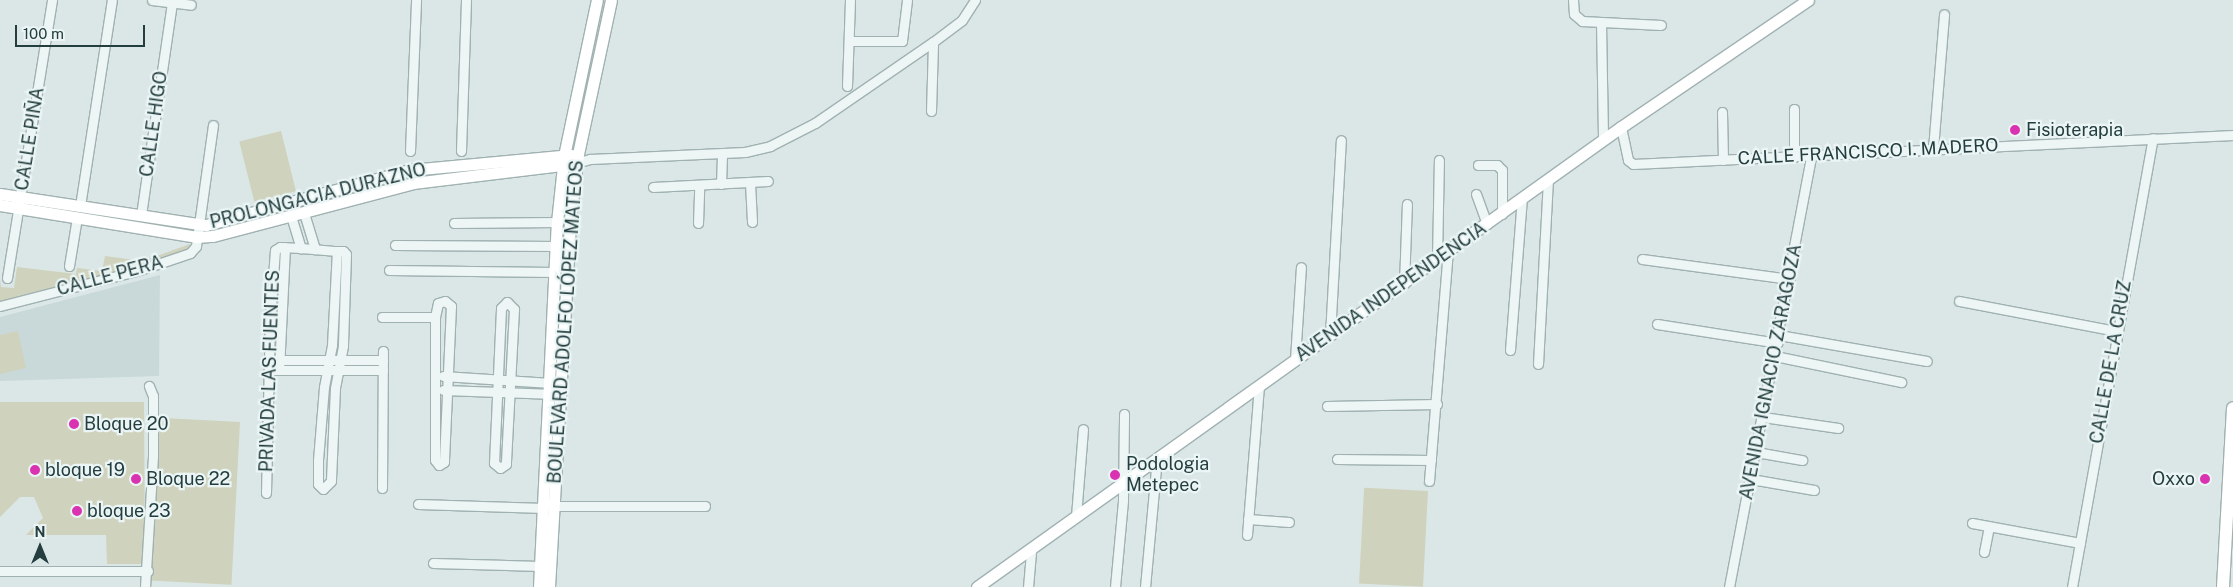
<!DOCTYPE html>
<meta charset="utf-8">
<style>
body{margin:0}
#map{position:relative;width:2233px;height:587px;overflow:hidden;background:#dbe7e7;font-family:"Public Sans",sans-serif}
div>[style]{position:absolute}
.built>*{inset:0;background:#c9d9da}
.green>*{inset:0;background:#cfd2bc;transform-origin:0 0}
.roads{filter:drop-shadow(1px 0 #a0b1b1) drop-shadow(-1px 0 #a0b1b1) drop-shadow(0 1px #a0b1b1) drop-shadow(0 -1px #a0b1b1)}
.street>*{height:9px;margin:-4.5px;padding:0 4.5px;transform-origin:4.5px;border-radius:4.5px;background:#eef5f5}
.secondary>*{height:11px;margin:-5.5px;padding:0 5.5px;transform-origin:5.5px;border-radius:5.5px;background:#fff}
.primary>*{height:12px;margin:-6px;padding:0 6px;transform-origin:6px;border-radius:6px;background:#fff}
.dots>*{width:14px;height:14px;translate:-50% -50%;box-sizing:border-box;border:2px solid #ebf5f5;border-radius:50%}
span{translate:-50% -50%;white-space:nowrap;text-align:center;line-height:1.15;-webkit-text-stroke:4.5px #ebf5f5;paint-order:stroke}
.street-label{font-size:18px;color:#243e3f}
.poi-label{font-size:18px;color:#243e3f}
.left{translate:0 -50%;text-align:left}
.right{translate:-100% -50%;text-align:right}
.north{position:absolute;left:15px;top:522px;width:50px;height:50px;-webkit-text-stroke:4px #ebf5f5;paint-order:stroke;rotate:0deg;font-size:14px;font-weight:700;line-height:20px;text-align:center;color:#243e3f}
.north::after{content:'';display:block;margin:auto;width:18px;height:22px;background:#243e3f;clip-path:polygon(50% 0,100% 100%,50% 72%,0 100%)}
.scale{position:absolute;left:15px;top:25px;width:130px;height:22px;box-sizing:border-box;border:2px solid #243e3f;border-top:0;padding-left:6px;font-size:15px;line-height:18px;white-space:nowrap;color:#243e3f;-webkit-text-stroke:4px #ebf5f5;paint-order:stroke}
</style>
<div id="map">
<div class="built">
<i style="clip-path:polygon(160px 275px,159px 376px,0 381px,0 317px)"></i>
</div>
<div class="green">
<i style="left:281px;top:131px;width:62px;height:43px;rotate:76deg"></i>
<i style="clip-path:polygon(190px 244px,189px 250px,150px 265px,18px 296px,0 304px,0 278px,1px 287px,14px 288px,17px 267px,76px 274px,77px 268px,102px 271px,105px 256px,143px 261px)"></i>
<i style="clip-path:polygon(18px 331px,26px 368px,0 374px,0 335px)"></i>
<i style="clip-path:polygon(0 402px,144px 402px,145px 564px,107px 564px,106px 535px,26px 535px,43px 518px,34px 497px,20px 497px,0 517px)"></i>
<i style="left:240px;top:422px;width:163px;height:82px;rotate:93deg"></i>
<i style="left:1428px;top:491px;width:96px;height:64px;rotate:93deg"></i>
</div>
<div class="roads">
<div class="street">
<i style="left:152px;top:0;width:39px;rotate:7deg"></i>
<i style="left:1573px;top:0;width:14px;rotate:86deg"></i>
<i style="left:1574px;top:14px;width:11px;rotate:41deg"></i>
<i style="left:1582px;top:21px;width:79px;rotate:2.9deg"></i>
<i style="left:1601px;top:22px;width:118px;rotate:89deg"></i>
<i style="left:849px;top:41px;width:53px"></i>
<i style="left:902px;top:41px;width:41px;rotate:-83deg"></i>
<i style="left:847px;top:86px;width:86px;rotate:-88deg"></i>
<i style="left:1794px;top:109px;width:48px;rotate:90deg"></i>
<i style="left:931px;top:111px;width:69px;rotate:-88.3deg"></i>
<i style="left:1722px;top:112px;width:48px;rotate:88.8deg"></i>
<i style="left:1621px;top:127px;width:34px;rotate:78deg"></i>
<i style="left:1628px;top:160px;width:6px;rotate:39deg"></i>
<i style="left:1633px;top:164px;width:601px;rotate:-2.77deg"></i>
<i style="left:1933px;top:149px;width:135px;rotate:-85.3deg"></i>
<i style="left:410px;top:151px;width:151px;rotate:-87.7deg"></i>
<i style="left:461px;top:151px;width:151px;rotate:-88.1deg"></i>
<i style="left:576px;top:163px;width:15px;rotate:-16deg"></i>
<i style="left:590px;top:159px;width:155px;rotate:-2.6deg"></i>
<i style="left:745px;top:152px;width:26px;rotate:-13deg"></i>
<i style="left:770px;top:146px;width:51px;rotate:-27.1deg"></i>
<i style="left:815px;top:123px;width:143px;rotate:-34.5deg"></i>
<i style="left:933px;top:42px;width:36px;rotate:-37deg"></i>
<i style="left:962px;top:20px;width:24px;rotate:-57deg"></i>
<i style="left:1478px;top:165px;width:19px"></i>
<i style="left:1497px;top:165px;width:7px;rotate:45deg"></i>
<i style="left:1502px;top:170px;width:44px;rotate:90deg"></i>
<i style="left:750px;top:183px;width:39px;rotate:87deg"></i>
<i style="left:721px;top:184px;width:30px;rotate:-88deg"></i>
<i style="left:653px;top:187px;width:115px;rotate:-3deg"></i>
<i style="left:1476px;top:194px;width:32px;rotate:70deg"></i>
<i style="left:80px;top:206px;width:208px;rotate:-81.2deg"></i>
<i style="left:304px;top:213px;width:38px;rotate:73deg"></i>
<i style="left:141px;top:215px;width:214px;rotate:-81.7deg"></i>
<i style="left:291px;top:216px;width:34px;rotate:73deg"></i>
<i style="left:454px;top:223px;width:103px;rotate:-0.6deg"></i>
<i style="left:698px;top:223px;width:38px;rotate:-88deg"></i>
<i style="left:395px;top:245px;width:161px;rotate:0.4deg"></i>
<i style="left:1642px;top:259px;width:149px;rotate:7.7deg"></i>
<i style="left:1437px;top:260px;width:100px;rotate:-88.9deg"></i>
<i style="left:69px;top:266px;width:50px;rotate:-80.7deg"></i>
<i style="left:389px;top:270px;width:165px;rotate:0.7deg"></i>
<i style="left:7px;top:278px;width:282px;rotate:-80.8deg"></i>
<i style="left:1404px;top:284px;width:80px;rotate:-87.9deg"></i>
<i style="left:445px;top:301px;width:8px;rotate:40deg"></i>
<i style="left:451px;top:306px;width:156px;rotate:92.6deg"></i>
<i style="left:444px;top:462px;width:6px;rotate:149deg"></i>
<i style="left:439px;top:465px;width:6px;rotate:-129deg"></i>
<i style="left:435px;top:460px;width:143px;rotate:-90deg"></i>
<i style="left:435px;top:317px;width:14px;rotate:-78deg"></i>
<i style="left:438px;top:303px;width:7px;rotate:-16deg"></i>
<i style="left:1959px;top:301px;width:160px;rotate:10.8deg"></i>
<i style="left:507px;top:302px;width:10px;rotate:45deg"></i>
<i style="left:514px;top:309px;width:155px;rotate:93deg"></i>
<i style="left:506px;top:464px;width:7px;rotate:146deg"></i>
<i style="left:500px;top:468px;width:8px;rotate:-140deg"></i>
<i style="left:494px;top:463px;width:155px;rotate:-87.4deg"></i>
<i style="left:501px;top:308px;width:8px;rotate:-45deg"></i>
<i style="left:0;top:306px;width:145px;rotate:-14.4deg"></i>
<i style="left:140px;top:270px;width:53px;rotate:-18.8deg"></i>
<i style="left:190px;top:253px;width:9px;rotate:-49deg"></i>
<i style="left:196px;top:246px;width:122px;rotate:-82deg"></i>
<i style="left:382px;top:317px;width:53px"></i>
<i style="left:1657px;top:324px;width:122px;rotate:8.9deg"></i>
<i style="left:1330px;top:335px;width:195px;rotate:-86.8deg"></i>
<i style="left:1779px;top:335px;width:150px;rotate:10deg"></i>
<i style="left:1510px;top:350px;width:151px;rotate:-85.5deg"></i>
<i style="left:1775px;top:356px;width:129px;rotate:11.7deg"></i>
<i style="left:1295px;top:359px;width:92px;rotate:-86.3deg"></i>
<i style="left:273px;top:360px;width:110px"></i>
<i style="left:1538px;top:364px;width:184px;rotate:-86.9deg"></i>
<i style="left:273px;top:370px;width:110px"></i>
<i style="left:279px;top:370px;width:123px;rotate:-87.2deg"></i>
<i style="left:443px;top:376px;width:108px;rotate:3.7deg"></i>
<i style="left:443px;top:390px;width:112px;rotate:2deg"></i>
<i style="left:1327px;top:406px;width:110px;rotate:-1deg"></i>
<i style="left:1763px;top:417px;width:76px;rotate:8.3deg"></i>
<i style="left:1756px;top:452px;width:47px;rotate:9.9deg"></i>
<i style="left:1337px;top:459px;width:94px;rotate:0.6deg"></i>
<i style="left:1751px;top:479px;width:64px;rotate:9.9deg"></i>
<i style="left:1429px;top:481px;width:230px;rotate:-85.3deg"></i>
<i style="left:382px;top:488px;width:137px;rotate:-89.6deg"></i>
<i style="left:266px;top:493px;width:175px;rotate:-88.7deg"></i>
<i style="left:270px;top:318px;width:68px;rotate:-85.8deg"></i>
<i style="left:275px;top:250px;width:6px;rotate:-31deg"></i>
<i style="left:280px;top:247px;width:21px;rotate:3deg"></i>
<i style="left:301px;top:248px;width:36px;rotate:5deg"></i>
<i style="left:337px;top:251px;width:6px"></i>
<i style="left:343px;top:251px;width:4px;rotate:45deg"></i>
<i style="left:346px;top:254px;width:92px;rotate:91.9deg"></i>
<i style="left:343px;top:346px;width:43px;rotate:100.8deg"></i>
<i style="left:335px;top:388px;width:93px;rotate:92.5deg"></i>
<i style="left:331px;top:481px;width:11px;rotate:135deg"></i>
<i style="left:323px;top:489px;width:7px;rotate:-135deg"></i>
<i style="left:318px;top:484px;width:24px;rotate:-90deg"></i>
<i style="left:318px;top:460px;width:73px;rotate:-85.3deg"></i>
<i style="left:324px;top:387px;width:43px;rotate:-79.2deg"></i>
<i style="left:332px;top:345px;width:94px;rotate:-87deg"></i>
<i style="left:418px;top:504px;width:126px;rotate:1.8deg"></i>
<i style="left:553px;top:506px;width:152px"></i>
<i style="left:1076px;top:516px;width:87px;rotate:-85.4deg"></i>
<i style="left:1248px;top:519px;width:41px;rotate:4.2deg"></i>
<i style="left:1972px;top:523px;width:110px;rotate:10.5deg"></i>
<i style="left:1247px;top:535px;width:150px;rotate:-85.4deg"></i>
<i style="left:1984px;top:552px;width:26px;rotate:-79deg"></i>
<i style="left:433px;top:563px;width:107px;rotate:1.6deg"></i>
<i style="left:0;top:571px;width:148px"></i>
<i style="left:145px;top:587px;width:131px;rotate:-86.5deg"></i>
<i style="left:153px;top:456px;width:60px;rotate:-90deg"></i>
<i style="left:153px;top:396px;width:11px;rotate:-112deg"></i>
<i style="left:1028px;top:587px;width:38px;rotate:-85deg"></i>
<i style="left:1115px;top:587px;width:87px;rotate:-84.7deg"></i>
<i style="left:1123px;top:500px;width:86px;rotate:-89.3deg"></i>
<i style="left:1145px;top:587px;width:130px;rotate:-84.7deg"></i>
<i style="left:1729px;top:587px;width:438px;rotate:-79.2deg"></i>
<i style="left:2072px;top:587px;width:456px;rotate:-79.8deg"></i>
</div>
<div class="secondary">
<i style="left:0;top:194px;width:208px;rotate:8.6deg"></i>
<i style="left:206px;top:225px;width:211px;rotate:-15.1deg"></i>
<i style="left:410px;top:170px;width:162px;rotate:-5.3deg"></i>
<i style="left:0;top:205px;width:200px;rotate:9.2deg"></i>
<i style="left:197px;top:237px;width:16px;rotate:-4deg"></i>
<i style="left:213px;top:236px;width:207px;rotate:-14.8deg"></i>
<i style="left:413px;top:183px;width:158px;rotate:-6.9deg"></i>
<i style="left:539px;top:587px;width:365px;rotate:-87.2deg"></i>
<i style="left:557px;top:222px;width:66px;rotate:-83.9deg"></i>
<i style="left:564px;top:156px;width:159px;rotate:-78.1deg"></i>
<i style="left:549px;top:587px;width:369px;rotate:-86.7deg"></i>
<i style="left:570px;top:219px;width:65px;rotate:-83deg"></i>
<i style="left:578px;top:154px;width:157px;rotate:-77.9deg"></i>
<i style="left:977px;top:587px;width:791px;rotate:-35.54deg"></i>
<i style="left:1621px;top:127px;width:226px;rotate:-34.2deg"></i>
</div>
<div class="primary">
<i style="left:2223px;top:587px;width:179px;rotate:-86.8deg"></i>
</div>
</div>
<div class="dots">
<i style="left:2015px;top:130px;background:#da33b1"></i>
<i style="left:74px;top:424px;background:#da33b1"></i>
<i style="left:35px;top:470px;background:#da33b1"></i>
<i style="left:1115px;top:475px;background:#da33b1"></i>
<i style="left:136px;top:479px;background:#da33b1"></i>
<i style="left:2205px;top:479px;background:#da33b1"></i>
<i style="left:77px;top:511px;background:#da33b1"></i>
</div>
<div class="street-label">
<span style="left:154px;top:124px;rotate:-82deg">CALLE HIGO</span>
<span style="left:30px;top:139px;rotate:-81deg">CALLE PIÑA</span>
<span style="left:1868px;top:152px;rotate:-3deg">CALLE FRANCISCO I. MADERO</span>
<span style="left:318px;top:196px;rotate:-14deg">PROLONGACIA DURAZNO</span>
<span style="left:110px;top:276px;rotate:-15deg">CALLE PERA</span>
<span style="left:1391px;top:292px;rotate:-35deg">AVENIDA INDEPENDENCIA</span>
<span style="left:566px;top:322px;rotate:-86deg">BOULEVARD ADOLFO LÓPEZ MATEOS</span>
<span style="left:2111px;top:362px;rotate:-80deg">CALLE DE LA CRUZ</span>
<span style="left:270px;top:371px;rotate:-88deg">PRIVADA LAS FUENTES</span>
<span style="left:1771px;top:372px;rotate:-79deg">AVENIDA IGNACIO ZARAGOZA</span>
</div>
<div class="poi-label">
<span class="left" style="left:2026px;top:130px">Fisioterapia</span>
<span class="left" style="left:84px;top:424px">Bloque 20</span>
<span class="left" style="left:1126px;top:475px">Podologia<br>Metepec</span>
<span class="left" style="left:45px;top:470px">bloque 19</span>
<span class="left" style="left:146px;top:479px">Bloque 22</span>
<span class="right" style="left:2195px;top:479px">Oxxo</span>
<span class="left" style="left:87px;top:511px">bloque 23</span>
</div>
<div class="north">N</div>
<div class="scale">100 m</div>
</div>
